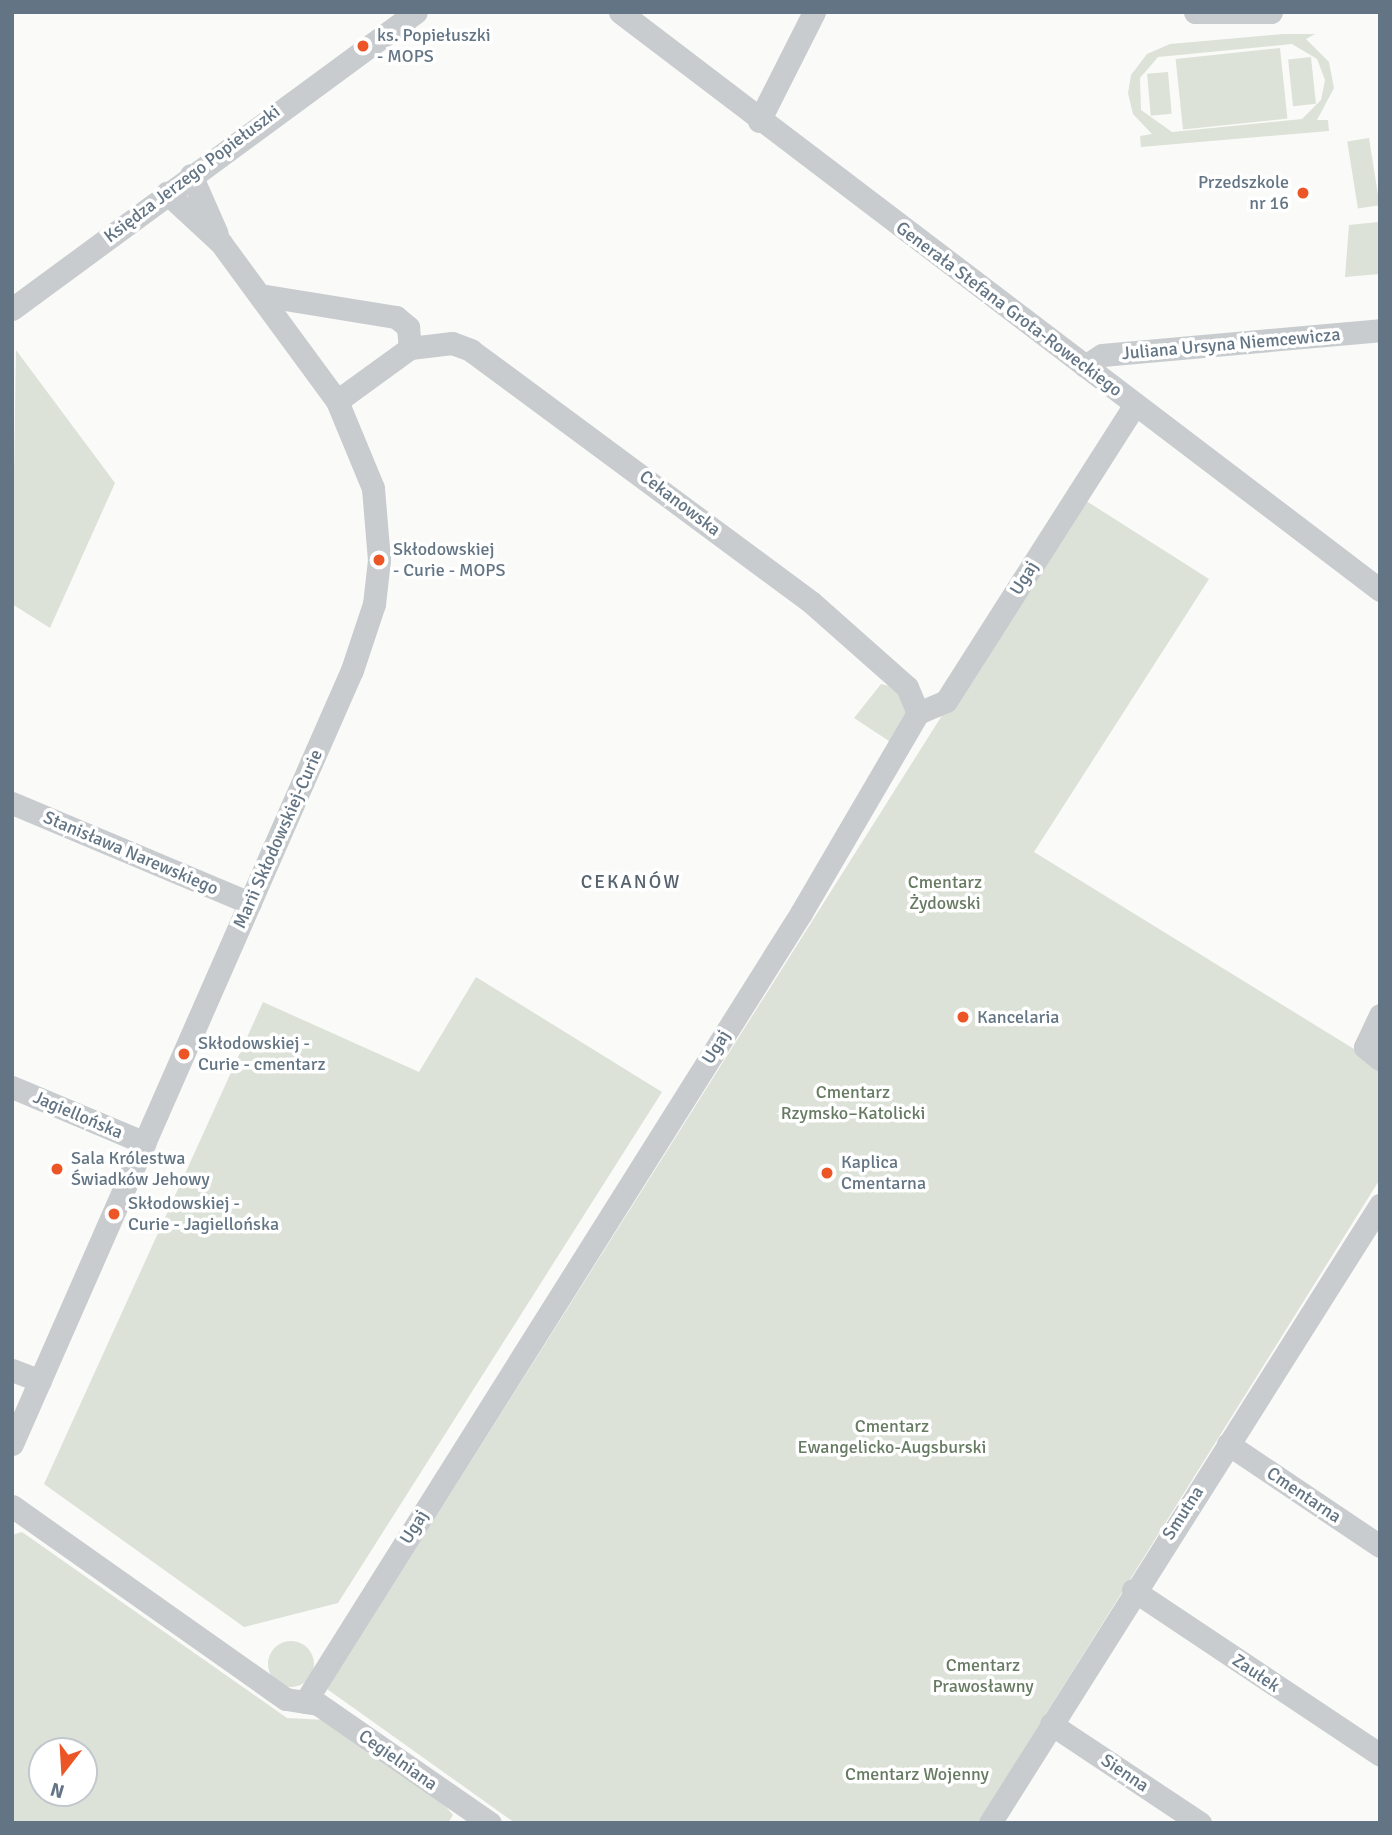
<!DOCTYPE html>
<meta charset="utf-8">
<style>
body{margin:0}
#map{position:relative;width:1392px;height:1835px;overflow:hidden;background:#fafaf8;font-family:Signika,sans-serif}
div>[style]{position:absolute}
.green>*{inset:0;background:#dce2d8;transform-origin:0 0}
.round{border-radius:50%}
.minor>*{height:23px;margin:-11.5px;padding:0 11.5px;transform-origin:11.5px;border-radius:11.5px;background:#c8cccf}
.dots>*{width:19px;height:19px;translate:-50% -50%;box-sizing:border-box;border:4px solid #fff;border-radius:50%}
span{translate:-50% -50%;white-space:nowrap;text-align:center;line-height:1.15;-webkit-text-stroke:7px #fff;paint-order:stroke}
.poi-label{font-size:18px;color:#637584}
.left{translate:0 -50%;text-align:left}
.right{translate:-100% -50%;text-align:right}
.street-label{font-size:18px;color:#637584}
.park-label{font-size:18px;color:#677b63}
.neighbourhood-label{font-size:19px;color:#56636f;letter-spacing:2px}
.frame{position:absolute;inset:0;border:14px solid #637584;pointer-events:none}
.north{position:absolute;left:28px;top:1737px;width:70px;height:70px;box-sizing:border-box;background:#fff;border:2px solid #c1c8ce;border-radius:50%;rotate:197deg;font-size:19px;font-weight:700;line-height:28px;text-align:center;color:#637584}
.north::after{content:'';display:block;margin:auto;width:24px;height:32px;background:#ec5626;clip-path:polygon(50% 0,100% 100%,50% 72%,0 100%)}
</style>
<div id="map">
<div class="green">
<i style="clip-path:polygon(evenodd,1283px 34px,1315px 34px,1306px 39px,1329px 62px,1334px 88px,1317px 120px,1328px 120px,1329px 131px,1141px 147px,1140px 136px,1152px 134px,1133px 114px,1128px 93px,1131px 75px,1147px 54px,1170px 44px,1283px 34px,1292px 44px,1317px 59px,1325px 80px,1321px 100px,1302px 119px,1172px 132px,1141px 110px,1140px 78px,1158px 57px,1292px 44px)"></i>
<i style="left:1280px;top:48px;width:71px;height:105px;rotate:84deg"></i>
<i style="left:1311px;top:57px;width:47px;height:23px;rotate:84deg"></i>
<i style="left:1168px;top:72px;width:42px;height:21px;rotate:85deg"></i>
<i style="left:1369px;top:138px;width:68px;height:22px;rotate:81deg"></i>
<i style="clip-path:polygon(1378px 222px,1380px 274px,1345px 277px,1349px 225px)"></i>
<i style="clip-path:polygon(16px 350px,115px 483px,50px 628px,12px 604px)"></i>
<i style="clip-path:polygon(1080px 497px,1209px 579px,1034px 852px,1380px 1065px,1380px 1179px,978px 1823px,515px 1823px,327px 1689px)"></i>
<i style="clip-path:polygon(881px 684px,894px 687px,909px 709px,892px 743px,854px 718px)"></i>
<i style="clip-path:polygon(476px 977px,662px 1092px,338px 1603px,244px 1627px,44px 1484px,263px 1002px,419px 1072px)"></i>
<i style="clip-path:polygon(evenodd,22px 1532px,287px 1718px,326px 1720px,436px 1795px,453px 1815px,448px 1823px,12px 1823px,12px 1535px,22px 1532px,42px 1751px,84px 1751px,84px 1793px,42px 1793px,42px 1751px)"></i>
<i class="round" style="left:268px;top:1641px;width:46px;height:46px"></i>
</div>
<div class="minor">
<i style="left:620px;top:12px;width:955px;rotate:37.25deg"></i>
<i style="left:1195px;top:12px;width:76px"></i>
<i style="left:759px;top:121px;width:122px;rotate:-63.2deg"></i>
<i style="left:191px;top:175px;width:64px;rotate:66.2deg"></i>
<i style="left:260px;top:295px;width:138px;rotate:9.2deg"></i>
<i style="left:396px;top:317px;width:16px;rotate:40deg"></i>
<i style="left:408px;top:327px;width:21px;rotate:85deg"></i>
<i style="left:12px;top:309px;width:501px;rotate:-36.32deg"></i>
<i style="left:1085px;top:366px;width:20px;rotate:-33deg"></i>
<i style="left:1102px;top:355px;width:279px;rotate:-5.1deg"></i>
<i style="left:918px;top:713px;width:30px;rotate:-23deg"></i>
<i style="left:946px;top:701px;width:352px;rotate:-57.5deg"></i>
<i style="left:12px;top:803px;width:258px;rotate:22.8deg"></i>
<i style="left:1380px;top:1015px;width:35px;rotate:115deg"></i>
<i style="left:1365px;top:1047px;width:19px;rotate:39deg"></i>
<i style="left:12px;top:1087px;width:144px;rotate:22.8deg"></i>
<i style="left:12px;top:1370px;width:30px;rotate:21deg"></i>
<i style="left:12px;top:1444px;width:845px;rotate:-66.29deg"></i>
<i style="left:352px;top:670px;width:70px;rotate:-71.6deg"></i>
<i style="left:374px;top:604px;width:44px;rotate:-83.5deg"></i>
<i style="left:379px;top:560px;width:72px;rotate:-94.8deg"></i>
<i style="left:373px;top:488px;width:94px;rotate:-112.5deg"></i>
<i style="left:337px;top:401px;width:196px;rotate:-126.3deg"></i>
<i style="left:221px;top:243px;width:74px;rotate:-137.2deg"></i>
<i style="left:1228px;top:1444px;width:183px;rotate:33.9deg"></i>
<i style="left:12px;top:1506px;width:335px;rotate:35.2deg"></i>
<i style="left:286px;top:1699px;width:32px;rotate:9deg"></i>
<i style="left:318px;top:1704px;width:209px;rotate:34.7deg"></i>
<i style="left:1133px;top:1590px;width:297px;rotate:33.7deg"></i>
<i style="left:305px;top:1702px;width:932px;rotate:-57.84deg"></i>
<i style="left:801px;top:913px;width:232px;rotate:-59.7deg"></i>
<i style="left:918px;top:713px;width:28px;rotate:-113deg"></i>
<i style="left:907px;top:687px;width:128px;rotate:-138.5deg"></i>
<i style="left:811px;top:602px;width:423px;rotate:-143.5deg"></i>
<i style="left:471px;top:350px;width:20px;rotate:-160deg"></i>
<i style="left:452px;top:343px;width:42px;rotate:173.2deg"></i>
<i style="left:410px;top:348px;width:90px;rotate:144deg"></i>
<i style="left:1051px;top:1724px;width:179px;rotate:33.6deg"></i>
<i style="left:990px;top:1823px;width:731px;rotate:-57.75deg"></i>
</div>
<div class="dots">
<i style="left:363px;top:46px;background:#ec5626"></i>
<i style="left:1303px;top:193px;background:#ec5626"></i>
<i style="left:379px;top:560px;background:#ec5626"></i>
<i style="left:963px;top:1017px;background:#ec5626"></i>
<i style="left:184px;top:1054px;background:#ec5626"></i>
<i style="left:57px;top:1169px;background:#ec5626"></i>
<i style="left:827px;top:1173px;background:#ec5626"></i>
<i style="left:114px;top:1214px;background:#ec5626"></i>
</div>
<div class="poi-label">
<span class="left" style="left:377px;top:46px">ks. Popiełuszki<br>- MOPS</span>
<span class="right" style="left:1289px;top:193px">Przedszkole<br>nr 16</span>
<span class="left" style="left:393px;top:560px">Skłodowskiej<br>- Curie - MOPS</span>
<span class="left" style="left:977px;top:1017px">Kancelaria</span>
<span class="left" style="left:198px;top:1054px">Skłodowskiej -<br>Curie - cmentarz</span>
<span class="left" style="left:71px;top:1169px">Sala Królestwa<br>Świadków Jehowy</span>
<span class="left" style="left:841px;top:1173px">Kaplica<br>Cmentarna</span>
<span class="left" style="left:128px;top:1214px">Skłodowskiej -<br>Curie - Jagiellońska</span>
</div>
<div class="street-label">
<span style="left:192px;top:174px;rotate:-37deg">Księdza Jerzego Popiełuszki</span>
<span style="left:1009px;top:309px;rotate:37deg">Generała Stefana Grota-Roweckiego</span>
<span style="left:1231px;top:344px;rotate:-5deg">Juliana Ursyna Niemcewicza</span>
<span style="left:680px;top:503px;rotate:37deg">Cekanowska</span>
<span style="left:1024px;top:578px;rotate:-58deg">Ugaj</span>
<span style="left:278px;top:839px;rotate:-66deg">Marii Skłodowskiej-Curie</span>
<span style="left:131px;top:853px;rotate:23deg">Stanisława Narewskiego</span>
<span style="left:716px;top:1047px;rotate:-58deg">Ugaj</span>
<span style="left:78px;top:1115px;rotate:23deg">Jagiellońska</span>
<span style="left:1304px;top:1495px;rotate:34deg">Cmentarna</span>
<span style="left:1183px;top:1513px;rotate:-57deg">Smutna</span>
<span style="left:414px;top:1527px;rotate:-58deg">Ugaj</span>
<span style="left:1256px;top:1673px;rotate:34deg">Zaułek</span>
<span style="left:398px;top:1760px;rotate:35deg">Cegielniana</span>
<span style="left:1125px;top:1773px;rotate:34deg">Sienna</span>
</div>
<div class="park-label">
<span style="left:945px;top:893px">Cmentarz<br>Żydowski</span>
<span style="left:853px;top:1103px">Cmentarz<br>Rzymsko–Katolicki</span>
<span style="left:892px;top:1437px">Cmentarz<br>Ewangelicko-Augsburski</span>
<span style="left:983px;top:1676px">Cmentarz<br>Prawosławny</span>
<span style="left:917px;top:1774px">Cmentarz Wojenny</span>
</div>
<div class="neighbourhood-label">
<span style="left:631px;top:883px">CEKANÓW</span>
</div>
<div class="frame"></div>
<div class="north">N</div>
</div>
